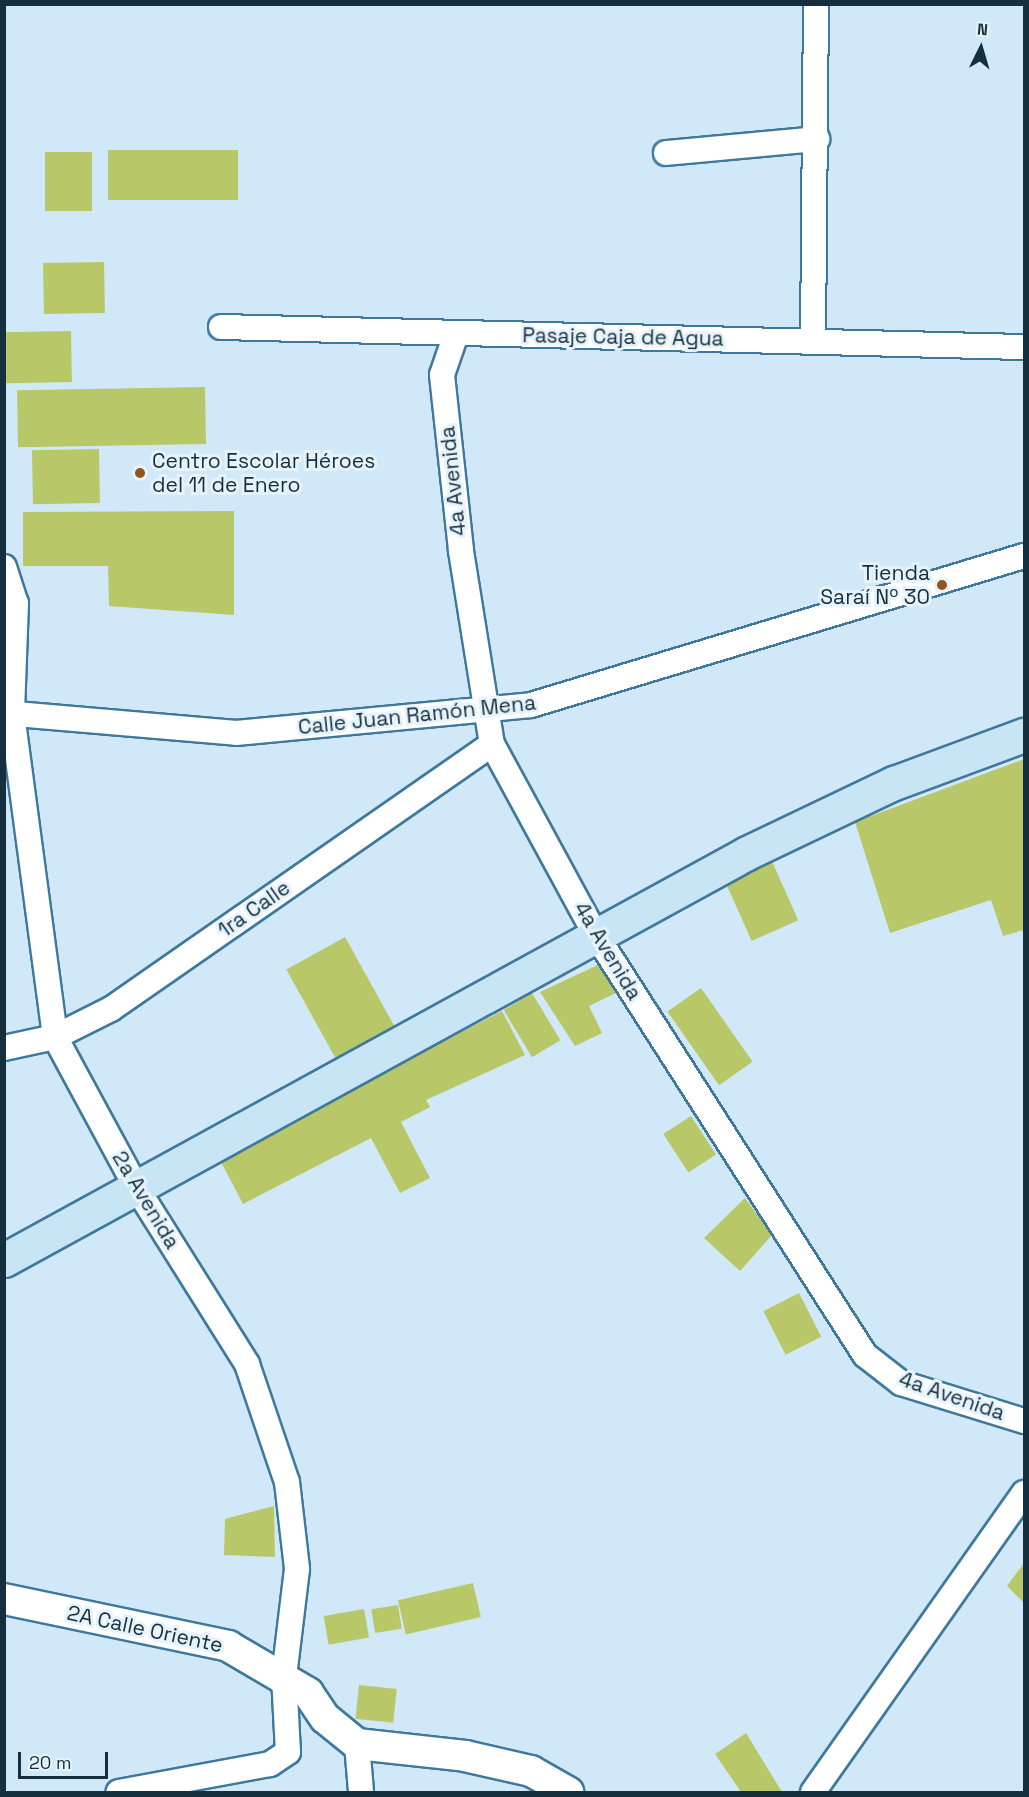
<!DOCTYPE html>
<meta charset="utf-8">
<style>
body{margin:0}
#map{position:relative;width:1029px;height:1797px;overflow:hidden;background:#d0e8f7;font-family:"Space Grotesk",sans-serif}
div>[style]{position:absolute}
.building>*{inset:0;background:#b8c868;transform-origin:0 0}
.roads{filter:drop-shadow(2px 0 #3e799d) drop-shadow(-2px 0 #3e799d) drop-shadow(0 2px #3e799d) drop-shadow(0 -2px #3e799d)}
.minor>*{height:24px;margin:-12px;padding:0 12px;transform-origin:12px;border-radius:12px;background:#fff}
.tertiary>*{height:30px;margin:-15px;padding:0 15px;transform-origin:15px;border-radius:15px;background:#fff}
.secondary>*{height:33px;margin:-16.5px;padding:0 16.5px;transform-origin:16.5px;border-radius:16.5px;background:#c8e5f5}
.dots>*{width:16px;height:16px;translate:-50% -50%;box-sizing:border-box;border:3px solid #e7f3fb;border-radius:50%}
span{translate:-50% -50%;white-space:nowrap;text-align:center;line-height:1.15;-webkit-text-stroke:6px #e7f3fb;paint-order:stroke}
.street-label{font-size:21px;color:#162f3e}
.poi-label{font-size:21px;color:#162f3e}
.left{translate:0 -50%;text-align:left}
.right{translate:-100% -50%;text-align:right}
.frame{position:absolute;inset:0;border:6px solid #162f3e;pointer-events:none}
.north{position:absolute;left:951px;top:18px;width:60px;height:60px;-webkit-text-stroke:4px #e7f3fb;paint-order:stroke;rotate:5deg;font-size:16px;font-weight:700;line-height:24px;text-align:center;color:#162f3e}
.north::after{content:'';display:block;margin:auto;width:21px;height:27px;background:#162f3e;clip-path:polygon(50% 0,100% 100%,50% 72%,0 100%)}
.scale{position:absolute;left:18px;top:1752px;width:90px;height:27px;box-sizing:border-box;border:3px solid #162f3e;border-top:0;padding-left:8px;font-size:18px;line-height:21px;white-space:nowrap;color:#162f3e;-webkit-text-stroke:4px #e7f3fb;paint-order:stroke}
</style>
<div id="map">
<div class="building">
<i style="left:108px;top:150px;width:130px;height:50px"></i>
<i style="left:45px;top:152px;width:47px;height:59px"></i>
<i style="left:104px;top:262px;width:51px;height:61px;rotate:89deg"></i>
<i style="left:71px;top:331px;width:51px;height:67px;rotate:89deg"></i>
<i style="left:205px;top:387px;width:57px;height:188px;rotate:89deg"></i>
<i style="left:99px;top:449px;width:54px;height:67px;rotate:89deg"></i>
<i style="clip-path:polygon(234px 511px,234px 615px,109px 606px,108px 566px,23px 566px,23px 512px)"></i>
<i style="clip-path:polygon(1024px 759px,1024px 930px,1003px 936px,991px 900px,890px 933px,855px 822px)"></i>
<i style="left:771px;top:859px;width:67px;height:51px;rotate:66deg"></i>
<i style="left:345px;top:937px;width:110px;height:67px;rotate:61deg"></i>
<i style="clip-path:polygon(602px 963px,616px 993px,589px 1006px,602px 1033px,575px 1046px,540px 992px)"></i>
<i style="left:701px;top:988px;width:90px;height:41px;rotate:55deg"></i>
<i style="left:532px;top:993px;width:55px;height:33px;rotate:59deg"></i>
<i style="clip-path:polygon(502px 1011px,525px 1055px,426px 1100px,430px 1107px,401px 1122px,430px 1178px,400px 1193px,371px 1138px,243px 1204px,219px 1158px)"></i>
<i style="left:691px;top:1116px;width:46px;height:33px;rotate:57deg"></i>
<i style="clip-path:polygon(745px 1198px,772px 1235px,740px 1271px,704px 1238px)"></i>
<i style="left:799px;top:1293px;width:49px;height:40px;rotate:63deg"></i>
<i style="clip-path:polygon(274px 1506px,275px 1557px,224px 1555px,225px 1519px)"></i>
<i style="clip-path:polygon(1024px 1563px,1024px 1603px,1007px 1586px)"></i>
<i style="left:473px;top:1583px;width:35px;height:77px;rotate:77deg"></i>
<i style="left:398px;top:1605px;width:24px;height:27px;rotate:81deg"></i>
<i style="left:364px;top:1609px;width:29px;height:41px;rotate:80deg"></i>
<i style="left:359px;top:1685px;width:38px;height:34px;rotate:6deg"></i>
<i style="clip-path:polygon(746px 1733px,782px 1792px,741px 1792px,715px 1754px)"></i>
</div>
<div class="roads">
<div class="minor">
<i style="left:666px;top:153px;width:152px;rotate:-5.3deg"></i>
<i style="left:221px;top:327px;width:803px;rotate:1.43deg"></i>
<i style="left:456px;top:334px;width:43px;rotate:108.9deg"></i>
<i style="left:442px;top:375px;width:177px;rotate:83.8deg"></i>
<i style="left:461px;top:551px;width:195px;rotate:80.9deg"></i>
<i style="left:492px;top:744px;width:214px;rotate:61.5deg"></i>
<i style="left:594px;top:932px;width:502px;rotate:57.35deg"></i>
<i style="left:865px;top:1355px;width:46px;rotate:37.9deg"></i>
<i style="left:901px;top:1383px;width:129px;rotate:17.2deg"></i>
<i style="left:813px;top:342px;width:338px;rotate:-89.5deg"></i>
<i style="left:4px;top:567px;width:38px;rotate:72deg"></i>
<i style="left:16px;top:603px;width:111px;rotate:92.1deg"></i>
<i style="left:12px;top:714px;width:326px;rotate:82.4deg"></i>
<i style="left:55px;top:1037px;width:170px;rotate:61.6deg"></i>
<i style="left:136px;top:1187px;width:209px;rotate:57.9deg"></i>
<i style="left:247px;top:1364px;width:125px;rotate:71.3deg"></i>
<i style="left:287px;top:1482px;width:88px;rotate:83.4deg"></i>
<i style="left:297px;top:1569px;width:108px;rotate:96.9deg"></i>
<i style="left:284px;top:1676px;width:76px;rotate:87deg"></i>
<i style="left:288px;top:1752px;width:22px;rotate:146deg"></i>
<i style="left:270px;top:1764px;width:154px;rotate:169.5deg"></i>
<i style="left:4px;top:713px;width:233px;rotate:4.9deg"></i>
<i style="left:236px;top:733px;width:296px;rotate:-5.4deg"></i>
<i style="left:531px;top:705px;width:515px;rotate:-16.82deg"></i>
<i style="left:4px;top:1048px;width:52px;rotate:-12.2deg"></i>
<i style="left:55px;top:1037px;width:63px;rotate:-26.6deg"></i>
<i style="left:111px;top:1009px;width:464px;rotate:-34.8deg"></i>
<i style="left:357px;top:1744px;width:48px;rotate:85.2deg"></i>
<i style="left:813px;top:1792px;width:366px;rotate:-54.8deg"></i>
</div>
<div class="tertiary">
<i style="left:4px;top:1599px;width:229px;rotate:11.8deg"></i>
<i style="left:228px;top:1646px;width:93px;rotate:30.4deg"></i>
<i style="left:308px;top:1693px;width:30px;rotate:56deg"></i>
<i style="left:325px;top:1718px;width:41px;rotate:39.1deg"></i>
<i style="left:357px;top:1744px;width:109px;rotate:6.3deg"></i>
<i style="left:465px;top:1756px;width:68px;rotate:12.8deg"></i>
<i style="left:531px;top:1771px;width:43px;rotate:29.6deg"></i>
</div>
<div class="secondary">
<i style="left:4px;top:1260px;width:847px;rotate:-28.71deg"></i>
<i style="left:747px;top:853px;width:163px;rotate:-25.5deg"></i>
<i style="left:894px;top:783px;width:139px;rotate:-20.3deg"></i>
</div>
</div>
<div class="dots">
<i style="left:140px;top:473px;background:#94541d"></i>
<i style="left:942px;top:585px;background:#94541d"></i>
</div>
<div class="street-label">
<span style="left:623px;top:337px;rotate:1deg">Pasaje Caja de Agua</span>
<span style="left:453px;top:481px;rotate:-96deg">4a Avenida</span>
<span style="left:417px;top:715px;rotate:-6deg">Calle Juan Ramón Mena</span>
<span style="left:254px;top:909px;rotate:-35deg">1ra Calle</span>
<span style="left:608px;top:951px;rotate:59deg">4a Avenida</span>
<span style="left:146px;top:1200px;rotate:59deg">2a Avenida</span>
<span style="left:952px;top:1396px;rotate:19deg">4a Avenida</span>
<span style="left:145px;top:1629px;rotate:12deg">2A Calle Oriente</span>
</div>
<div class="poi-label">
<span class="left" style="left:152px;top:473px">Centro Escolar Héroes<br>del 11 de Enero</span>
<span class="right" style="left:930px;top:585px">Tienda<br>Saraí Nº 30</span>
</div>
<div class="frame"></div>
<div class="north">N</div>
<div class="scale">20 m</div>
</div>
